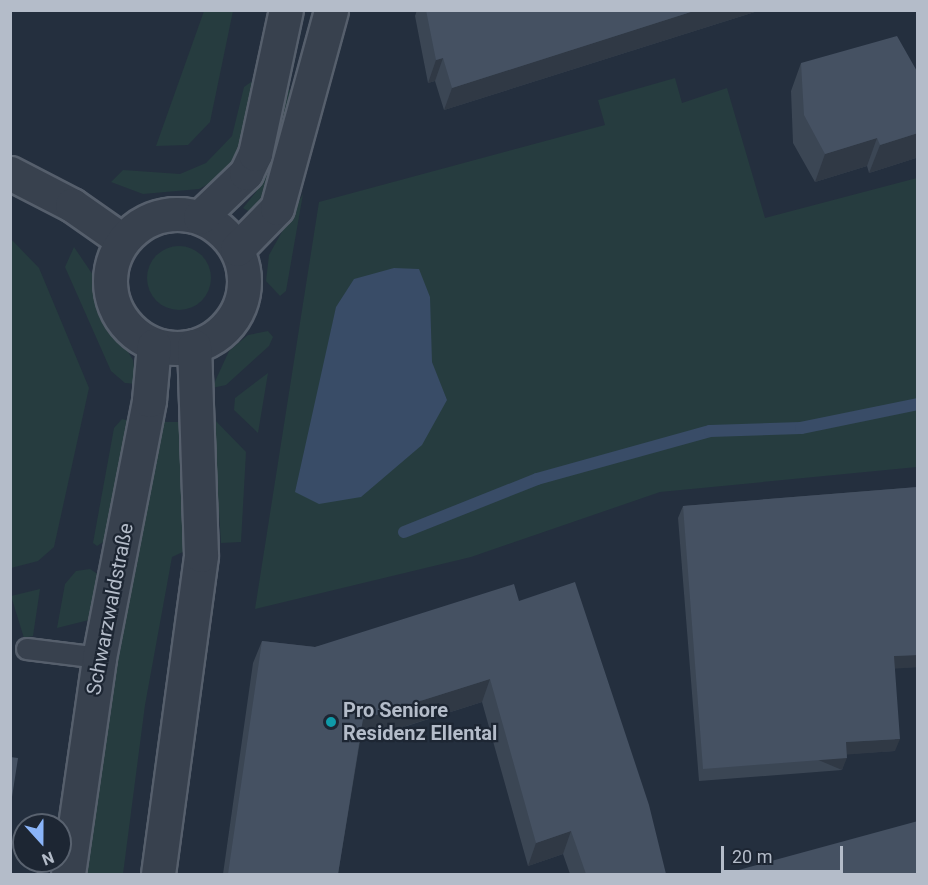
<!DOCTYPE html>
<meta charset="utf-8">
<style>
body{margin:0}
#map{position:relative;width:928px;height:885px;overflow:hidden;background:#242f3e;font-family:Roboto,sans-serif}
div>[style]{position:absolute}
.green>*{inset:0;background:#263c3f}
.round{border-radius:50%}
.water>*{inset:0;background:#394c67}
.stream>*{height:12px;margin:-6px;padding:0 6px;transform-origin:6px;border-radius:6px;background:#394c67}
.roads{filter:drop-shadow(2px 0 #565f6c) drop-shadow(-2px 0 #565f6c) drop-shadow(0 2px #565f6c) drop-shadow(0 -2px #565f6c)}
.lane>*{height:20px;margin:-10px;padding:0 10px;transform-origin:10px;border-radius:10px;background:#38414e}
.street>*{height:33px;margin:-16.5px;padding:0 16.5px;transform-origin:16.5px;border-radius:16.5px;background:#38414e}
.street>.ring{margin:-16.5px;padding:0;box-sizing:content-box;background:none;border:33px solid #38414e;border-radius:50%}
.wall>*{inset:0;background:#3b4654}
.shaded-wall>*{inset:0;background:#303945;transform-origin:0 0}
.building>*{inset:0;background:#455162}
.dots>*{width:16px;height:16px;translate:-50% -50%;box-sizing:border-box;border:3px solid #1d2633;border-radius:50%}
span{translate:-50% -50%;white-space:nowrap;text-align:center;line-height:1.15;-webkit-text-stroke:4.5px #1d2633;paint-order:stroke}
.street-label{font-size:20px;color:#b4bcc9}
.poi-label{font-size:20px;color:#b4bcc9;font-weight:700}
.left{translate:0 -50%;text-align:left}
.frame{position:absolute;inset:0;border:12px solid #b4bcc9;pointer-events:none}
.north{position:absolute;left:12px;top:813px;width:60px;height:60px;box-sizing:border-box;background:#1d2633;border:2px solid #59626f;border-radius:50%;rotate:159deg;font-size:16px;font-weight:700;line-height:24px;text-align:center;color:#b4bcc9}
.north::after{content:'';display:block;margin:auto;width:21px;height:27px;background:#8ab4f8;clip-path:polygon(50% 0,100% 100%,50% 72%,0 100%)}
.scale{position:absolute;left:721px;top:846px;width:122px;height:27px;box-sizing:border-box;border:3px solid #b4bcc9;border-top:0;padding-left:8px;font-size:18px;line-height:21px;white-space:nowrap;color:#b4bcc9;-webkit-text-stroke:4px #1d2633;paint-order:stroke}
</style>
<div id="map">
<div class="green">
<i style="clip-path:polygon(204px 11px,233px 11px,210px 122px,188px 145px,156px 146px)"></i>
<i style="clip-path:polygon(675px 78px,682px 103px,727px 88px,765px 218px,917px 178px,917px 467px,660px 492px,471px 557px,255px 609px,319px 202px,605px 125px,598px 100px)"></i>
<i style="clip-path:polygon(251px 82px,260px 83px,247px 149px,226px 174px,199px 189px,143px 194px,111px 182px,123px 170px,180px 174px,206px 163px,232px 136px,244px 87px)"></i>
<i style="clip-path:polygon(281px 89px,304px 92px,278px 178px,255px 215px,243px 208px,256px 192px,269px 156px)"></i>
<i style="clip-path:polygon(303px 194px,286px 291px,280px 296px,266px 281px,269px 255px)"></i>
<i style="clip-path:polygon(10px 238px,39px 268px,89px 388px,54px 547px,38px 561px,11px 568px)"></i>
<i class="round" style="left:147px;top:246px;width:64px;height:64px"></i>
<i style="clip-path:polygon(74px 247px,93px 275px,100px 305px,133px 360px,137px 384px,125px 383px,111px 371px,65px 267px)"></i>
<i style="clip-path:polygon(268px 331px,273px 337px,269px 346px,226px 385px,212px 388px,229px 351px,248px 335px)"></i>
<i style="clip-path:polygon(268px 373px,258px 433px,234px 410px,235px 398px)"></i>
<i style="clip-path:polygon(213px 418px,246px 452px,241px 542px,221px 543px)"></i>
<i style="clip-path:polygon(122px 419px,134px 422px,109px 538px,97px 546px,93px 543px,114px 428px)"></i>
<i style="clip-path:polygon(161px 422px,189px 422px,185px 551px,172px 557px,145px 705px,123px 874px,80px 874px,109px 672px)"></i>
<i style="clip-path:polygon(90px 569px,99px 575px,95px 610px,89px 620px,57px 628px,65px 584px,76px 571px)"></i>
<i style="clip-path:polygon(40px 589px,33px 636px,24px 638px,11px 596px)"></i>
</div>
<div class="water">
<i style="clip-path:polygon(394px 268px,419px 269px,430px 297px,432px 362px,447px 400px,422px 445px,361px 497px,319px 504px,295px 492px,336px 307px,354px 279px)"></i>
</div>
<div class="stream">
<i style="left:404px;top:532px;width:143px;rotate:-21.7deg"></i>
<i style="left:537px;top:479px;width:180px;rotate:-15.5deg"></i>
<i style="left:710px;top:431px;width:91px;rotate:-1.9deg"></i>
<i style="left:801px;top:428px;width:119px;rotate:-11.6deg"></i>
</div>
<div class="roads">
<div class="lane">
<i style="left:27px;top:649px;width:73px;rotate:7.1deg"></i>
</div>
<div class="street">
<i style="left:10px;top:173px;width:70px;rotate:27.3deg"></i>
<i style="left:72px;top:205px;width:61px;rotate:35deg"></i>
<i class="ring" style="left:110px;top:214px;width:101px;height:101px"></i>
<i style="left:200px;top:217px;width:64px;rotate:-43.7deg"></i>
<i style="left:246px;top:173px;width:21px;rotate:-65deg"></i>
<i style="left:255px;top:154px;width:147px;rotate:-77.9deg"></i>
<i style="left:237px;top:249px;width:57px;rotate:-45.7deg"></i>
<i style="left:277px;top:208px;width:205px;rotate:-74.7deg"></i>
<i style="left:68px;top:874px;width:218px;rotate:-81.8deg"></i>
<i style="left:99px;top:658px;width:263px;rotate:-79deg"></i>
<i style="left:149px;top:400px;width:55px;rotate:-84.8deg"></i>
<i style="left:158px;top:874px;width:322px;rotate:-82.3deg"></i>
<i style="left:201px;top:555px;width:209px;rotate:-91.9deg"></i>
</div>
</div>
<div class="wall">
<i style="clip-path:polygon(417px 10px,761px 10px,444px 110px,435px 81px,428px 83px,415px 16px)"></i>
<i style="clip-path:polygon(801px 63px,918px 73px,918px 153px,916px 158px,869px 173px,867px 166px,815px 182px,793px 143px,791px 91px)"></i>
<i style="clip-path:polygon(918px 487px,918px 667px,895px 668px,895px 751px,847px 754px,842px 770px,699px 781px,678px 518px,683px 506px)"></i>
<i style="clip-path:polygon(519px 601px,666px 874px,570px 874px,563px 854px,528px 866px,482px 702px,360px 741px,338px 874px,223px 874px,253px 663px,262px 641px,315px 647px)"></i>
</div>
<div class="shaded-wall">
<i style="clip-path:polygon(697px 10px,761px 10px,444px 110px,452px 88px)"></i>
<i style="clip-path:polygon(443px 58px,435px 81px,428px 83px,436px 60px)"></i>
<i style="clip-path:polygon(918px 133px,918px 153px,916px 158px,869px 173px,880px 145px)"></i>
<i style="clip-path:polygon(877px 138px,867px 166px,815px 182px,825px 154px)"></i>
<i style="clip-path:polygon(918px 655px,918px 667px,890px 669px,894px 656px)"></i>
<i style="clip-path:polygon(490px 679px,482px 702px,355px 742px,363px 719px)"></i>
<i style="clip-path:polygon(900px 739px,895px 751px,841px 755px,846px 742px)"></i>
<i style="left:847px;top:758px;width:13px;height:144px;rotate:113deg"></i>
<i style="clip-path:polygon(571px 831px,563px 854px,528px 866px,536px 843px)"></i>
</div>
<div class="building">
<i style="clip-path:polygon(426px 10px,697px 10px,452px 88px,443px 58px,436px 60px)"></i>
<i style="clip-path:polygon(897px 36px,918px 73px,918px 133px,880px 145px,877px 138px,825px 154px,804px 115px,801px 63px)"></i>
<i style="clip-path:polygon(918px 487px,918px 655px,894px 656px,900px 739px,846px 742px,847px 758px,703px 769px,683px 506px)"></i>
<i style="clip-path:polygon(575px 582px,649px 805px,666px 874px,586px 874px,571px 831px,536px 843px,490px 679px,363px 719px,338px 874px,228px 874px,262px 641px,315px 647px,514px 584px,519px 601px)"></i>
<i style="clip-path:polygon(10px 757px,18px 758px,10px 810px)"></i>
<i style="clip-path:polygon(918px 821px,918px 874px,736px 874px,735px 871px)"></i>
</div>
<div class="dots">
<i style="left:331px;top:722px;background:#0f9aa8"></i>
</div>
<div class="street-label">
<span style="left:110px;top:609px;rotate:-79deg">Schwarzwaldstraße</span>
</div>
<div class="poi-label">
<span class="left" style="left:343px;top:722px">Pro Seniore<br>Residenz Ellental</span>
</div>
<div class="frame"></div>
<div class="north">N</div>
<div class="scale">20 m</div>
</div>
